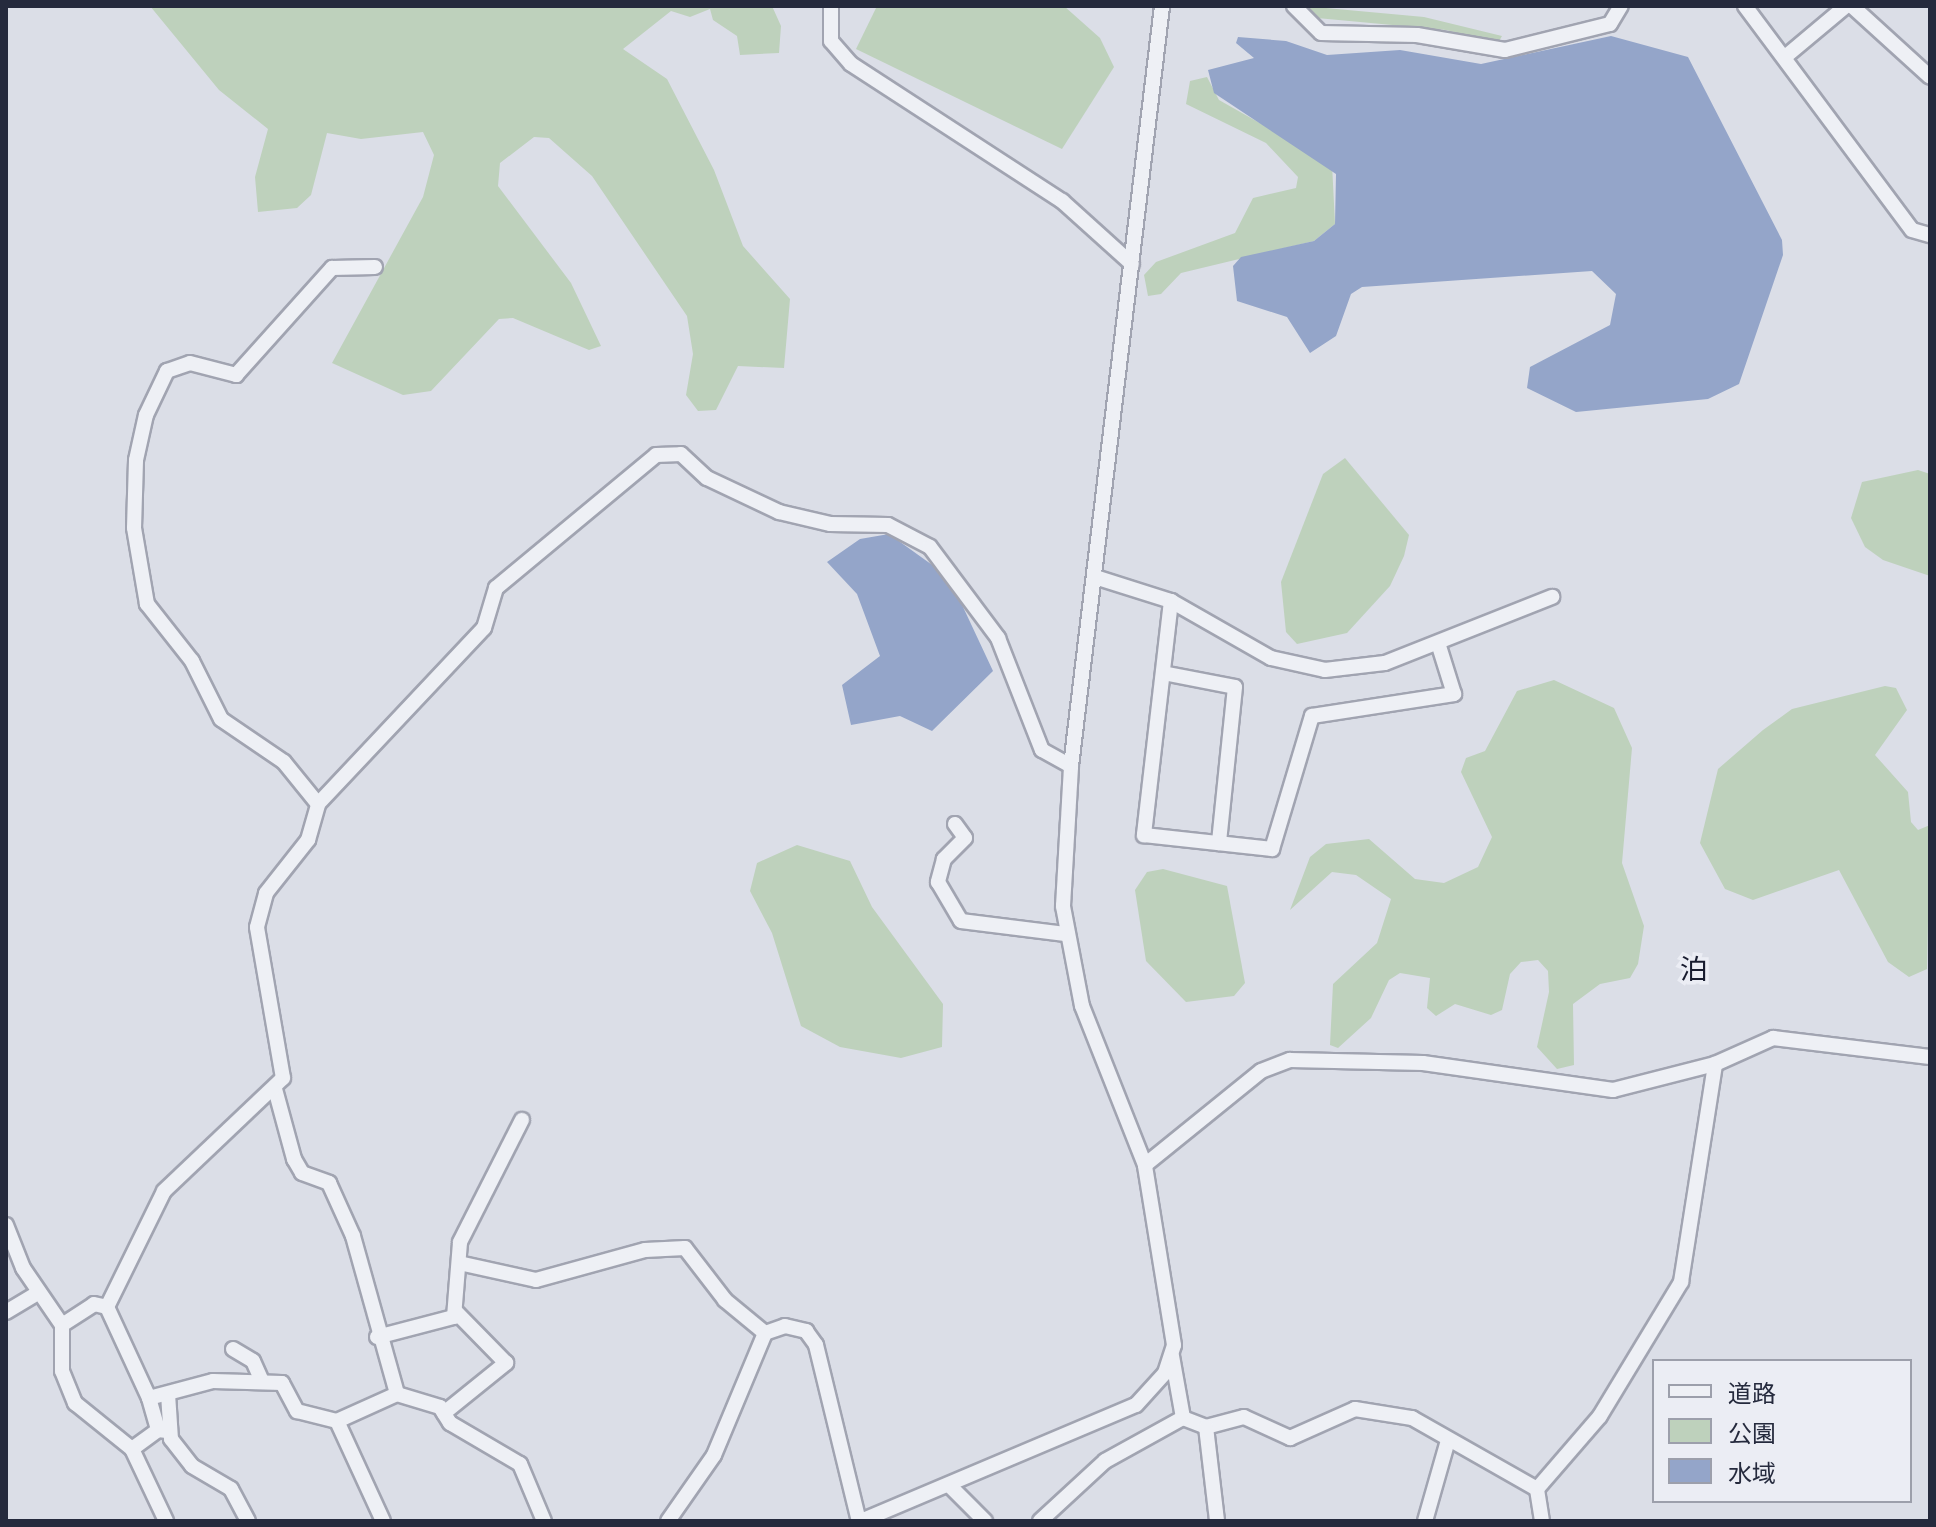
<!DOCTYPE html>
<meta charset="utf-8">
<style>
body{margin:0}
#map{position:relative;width:1936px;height:1527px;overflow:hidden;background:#dbdee7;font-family:"Exo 2","Noto Sans JP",sans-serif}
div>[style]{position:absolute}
.green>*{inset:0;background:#bed1bc}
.water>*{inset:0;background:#94a5c9}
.roads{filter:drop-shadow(2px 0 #a1a4b1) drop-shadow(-2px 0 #a1a4b1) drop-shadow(0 2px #a1a4b1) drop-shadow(0 -2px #a1a4b1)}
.minor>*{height:14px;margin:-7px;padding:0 7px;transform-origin:7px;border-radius:7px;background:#eef0f5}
span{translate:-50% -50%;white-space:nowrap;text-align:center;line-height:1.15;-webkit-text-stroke:7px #ebedf4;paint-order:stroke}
.quarter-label{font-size:28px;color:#171b2e}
.frame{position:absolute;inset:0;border:8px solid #252a3d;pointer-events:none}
.legend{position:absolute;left:1652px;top:1359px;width:260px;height:144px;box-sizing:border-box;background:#ebedf4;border:2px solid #9c9fab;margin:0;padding:10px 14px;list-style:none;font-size:24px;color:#252a3d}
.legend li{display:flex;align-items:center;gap:16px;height:40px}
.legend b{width:40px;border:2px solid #9c9fab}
</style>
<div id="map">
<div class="green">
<i style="clip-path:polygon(150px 6px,772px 6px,781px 26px,779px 53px,740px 55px,737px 36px,713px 20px,710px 9px,690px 17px,671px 11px,623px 49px,667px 79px,714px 170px,743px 246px,790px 299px,784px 368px,738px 366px,716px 410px,698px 411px,686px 395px,693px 354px,687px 316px,592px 176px,549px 138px,534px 137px,500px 163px,498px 186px,571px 283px,601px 346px,589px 350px,513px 318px,499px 319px,431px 391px,403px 395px,332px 363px,423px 197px,434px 155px,423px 132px,361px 139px,327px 133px,311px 195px,297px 208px,258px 212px,255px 177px,268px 129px,219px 90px)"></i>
<i style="clip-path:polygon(877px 6px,1064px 6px,1100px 38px,1114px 67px,1062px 149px,856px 49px)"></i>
<i style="clip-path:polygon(1304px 6px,1424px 17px,1502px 36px,1498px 43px,1446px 30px,1317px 18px)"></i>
<i style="clip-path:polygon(1207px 77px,1219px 100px,1332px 164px,1335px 224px,1314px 241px,1181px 273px,1161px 294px,1148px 296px,1144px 275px,1156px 262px,1235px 233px,1253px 198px,1296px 188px,1298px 177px,1266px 143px,1186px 104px,1190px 81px)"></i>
<i style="clip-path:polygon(1345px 458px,1409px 535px,1404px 556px,1390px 586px,1347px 633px,1297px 644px,1286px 632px,1281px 582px,1323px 474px)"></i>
<i style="clip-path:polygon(1918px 470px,1930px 474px,1930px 576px,1883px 560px,1865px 547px,1851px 518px,1862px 482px)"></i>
<i style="clip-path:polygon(1554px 680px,1614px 708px,1632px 748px,1622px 863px,1644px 926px,1638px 964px,1630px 978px,1600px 984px,1573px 1004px,1574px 1065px,1557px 1069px,1537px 1047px,1549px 992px,1548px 971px,1538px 960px,1521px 962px,1510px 974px,1502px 1010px,1491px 1015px,1455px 1004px,1436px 1016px,1427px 1008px,1430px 978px,1400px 973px,1389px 980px,1371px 1018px,1338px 1048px,1330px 1045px,1333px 984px,1377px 943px,1391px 899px,1356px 875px,1332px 872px,1290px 910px,1310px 857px,1326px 844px,1369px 839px,1415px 879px,1444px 883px,1478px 867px,1492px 837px,1461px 772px,1466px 758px,1485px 751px,1517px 691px)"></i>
<i style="clip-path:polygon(1885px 686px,1896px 688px,1907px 710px,1875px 755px,1908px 792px,1911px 822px,1918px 830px,1930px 825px,1927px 969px,1909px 977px,1888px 962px,1839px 870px,1753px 900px,1725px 889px,1700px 843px,1718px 769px,1763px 730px,1792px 709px)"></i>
<i style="clip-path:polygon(797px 845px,850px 861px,872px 907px,943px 1004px,942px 1047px,901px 1058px,840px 1047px,801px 1026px,772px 933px,750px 891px,757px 863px)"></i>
<i style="clip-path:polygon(1163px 869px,1227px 886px,1245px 983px,1234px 996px,1186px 1002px,1146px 961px,1135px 890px,1147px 872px)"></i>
</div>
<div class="water">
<i style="clip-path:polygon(1611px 36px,1688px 57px,1782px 240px,1783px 255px,1739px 384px,1708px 399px,1576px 412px,1527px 388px,1530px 367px,1610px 325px,1616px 294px,1592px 271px,1362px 287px,1351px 294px,1336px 336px,1310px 353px,1287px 317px,1237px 301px,1233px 266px,1241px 257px,1314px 241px,1335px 224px,1336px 174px,1214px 93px,1208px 70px,1254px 58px,1236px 43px,1238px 37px,1286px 41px,1327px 55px,1400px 50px,1481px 64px)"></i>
<i style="clip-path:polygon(889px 534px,949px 577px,993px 671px,932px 731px,900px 716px,851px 725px,842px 685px,880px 656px,857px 594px,827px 562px,860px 539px)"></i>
</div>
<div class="roads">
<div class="minor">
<i style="left:831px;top:6px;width:35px;rotate:90deg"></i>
<i style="left:831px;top:41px;width:30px;rotate:49deg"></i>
<i style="left:851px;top:64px;width:252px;rotate:33deg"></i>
<i style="left:1062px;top:201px;width:94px;rotate:42deg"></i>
<i style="left:1294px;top:6px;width:38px;rotate:45deg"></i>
<i style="left:1321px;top:33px;width:96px;rotate:1.2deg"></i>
<i style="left:1417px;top:35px;width:89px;rotate:9.7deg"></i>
<i style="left:1505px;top:50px;width:108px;rotate:-13.9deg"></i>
<i style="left:1610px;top:24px;width:21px;rotate:-59deg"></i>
<i style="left:1745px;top:6px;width:279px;rotate:53.3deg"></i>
<i style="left:1912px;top:230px;width:19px;rotate:16deg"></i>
<i style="left:1852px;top:6px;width:105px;rotate:42.3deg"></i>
<i style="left:1785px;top:57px;width:80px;rotate:-39.9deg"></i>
<i style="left:1095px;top:577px;width:80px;rotate:17.5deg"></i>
<i style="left:1171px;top:601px;width:115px;rotate:29.7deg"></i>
<i style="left:1271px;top:658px;width:55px;rotate:12.5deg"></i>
<i style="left:1325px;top:670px;width:60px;rotate:-6.7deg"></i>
<i style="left:1385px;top:663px;width:180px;rotate:-21.6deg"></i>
<i style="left:1171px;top:601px;width:236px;rotate:96.6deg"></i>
<i style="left:1144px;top:835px;width:129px;rotate:6.2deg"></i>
<i style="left:1272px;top:849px;width:139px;rotate:-73.3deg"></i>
<i style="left:1312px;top:716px;width:144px;rotate:-8.8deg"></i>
<i style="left:1454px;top:694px;width:53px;rotate:-107.4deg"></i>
<i style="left:1163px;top:673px;width:73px;rotate:11deg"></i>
<i style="left:1235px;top:687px;width:157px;rotate:95.9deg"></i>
<i style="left:318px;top:804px;width:54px;rotate:-129deg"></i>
<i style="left:284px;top:762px;width:76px;rotate:-145.7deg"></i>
<i style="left:221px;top:719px;width:65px;rotate:-116.6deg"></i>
<i style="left:192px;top:661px;width:73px;rotate:-128.3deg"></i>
<i style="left:147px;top:604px;width:77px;rotate:-99.7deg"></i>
<i style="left:134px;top:528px;width:68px;rotate:-88.3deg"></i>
<i style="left:136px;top:460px;width:46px;rotate:-77.5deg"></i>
<i style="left:146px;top:415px;width:49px;rotate:-64.5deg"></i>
<i style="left:167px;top:371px;width:24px;rotate:-19deg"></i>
<i style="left:190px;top:363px;width:48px;rotate:14.6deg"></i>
<i style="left:236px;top:375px;width:144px;rotate:-48.1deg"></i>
<i style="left:332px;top:268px;width:43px;rotate:-1.3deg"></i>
<i style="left:955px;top:824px;width:17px;rotate:54deg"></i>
<i style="left:965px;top:838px;width:30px;rotate:135deg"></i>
<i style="left:944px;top:859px;width:24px;rotate:105deg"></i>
<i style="left:938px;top:882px;width:45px;rotate:59.5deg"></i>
<i style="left:961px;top:921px;width:105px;rotate:7.1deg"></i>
<i style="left:275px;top:1089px;width:73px;rotate:74.8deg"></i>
<i style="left:294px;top:1159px;width:16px;rotate:60deg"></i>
<i style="left:302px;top:1173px;width:29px;rotate:20deg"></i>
<i style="left:329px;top:1183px;width:58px;rotate:65.6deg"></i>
<i style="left:353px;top:1236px;width:164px;rotate:74.4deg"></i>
<i style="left:1145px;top:1165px;width:149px;rotate:-39deg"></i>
<i style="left:1261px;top:1071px;width:31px;rotate:-21deg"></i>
<i style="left:1290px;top:1060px;width:133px;rotate:1.3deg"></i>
<i style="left:1423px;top:1063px;width:192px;rotate:8.1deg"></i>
<i style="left:1613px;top:1090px;width:105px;rotate:-14.3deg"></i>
<i style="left:1715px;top:1064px;width:64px;rotate:-24.1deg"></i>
<i style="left:1773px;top:1038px;width:158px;rotate:6.9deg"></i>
<i style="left:6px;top:1225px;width:46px;rotate:68.4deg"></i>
<i style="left:23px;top:1268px;width:69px;rotate:55.6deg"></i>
<i style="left:62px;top:1325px;width:46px;rotate:90deg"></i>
<i style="left:62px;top:1371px;width:35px;rotate:68deg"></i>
<i style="left:75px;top:1403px;width:73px;rotate:38.9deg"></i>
<i style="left:132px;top:1449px;width:80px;rotate:64.7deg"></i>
<i style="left:459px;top:1263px;width:79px;rotate:12.4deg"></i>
<i style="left:536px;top:1280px;width:113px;rotate:-15.4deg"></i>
<i style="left:645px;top:1250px;width:40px;rotate:-2.9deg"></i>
<i style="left:685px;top:1248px;width:66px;rotate:52.4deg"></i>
<i style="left:725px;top:1300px;width:52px;rotate:39.5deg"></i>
<i style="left:107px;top:1307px;width:129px;rotate:-63.8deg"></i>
<i style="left:164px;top:1191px;width:164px;rotate:-43.5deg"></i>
<i style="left:283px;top:1078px;width:153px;rotate:-99.8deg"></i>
<i style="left:257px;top:927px;width:35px;rotate:-75deg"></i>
<i style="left:266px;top:893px;width:68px;rotate:-51.6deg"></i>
<i style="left:308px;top:840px;width:37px;rotate:-74deg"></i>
<i style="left:318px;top:804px;width:242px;rotate:-46.7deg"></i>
<i style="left:484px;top:628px;width:42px;rotate:-73.3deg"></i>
<i style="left:496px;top:588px;width:208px;rotate:-39.7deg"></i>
<i style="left:656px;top:455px;width:25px;rotate:-2deg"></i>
<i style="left:681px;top:454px;width:35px;rotate:43deg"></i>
<i style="left:707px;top:478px;width:80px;rotate:25.3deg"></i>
<i style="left:779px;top:512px;width:52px;rotate:13.2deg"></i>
<i style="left:830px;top:524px;width:58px;rotate:1deg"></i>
<i style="left:888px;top:525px;width:47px;rotate:27.6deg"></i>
<i style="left:930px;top:547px;width:114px;rotate:53.2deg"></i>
<i style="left:998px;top:638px;width:120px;rotate:68.6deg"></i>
<i style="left:1042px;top:750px;width:33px;rotate:29deg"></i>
<i style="left:6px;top:1312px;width:37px;rotate:-31deg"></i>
<i style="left:62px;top:1325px;width:38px;rotate:-33deg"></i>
<i style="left:94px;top:1304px;width:13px;rotate:13deg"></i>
<i style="left:107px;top:1307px;width:100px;rotate:65.2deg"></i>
<i style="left:149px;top:1398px;width:66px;rotate:-14.9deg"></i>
<i style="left:213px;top:1381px;width:69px;rotate:1.7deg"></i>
<i style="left:282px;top:1383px;width:32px;rotate:62deg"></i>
<i style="left:297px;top:1411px;width:41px;rotate:14deg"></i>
<i style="left:337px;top:1421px;width:110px;rotate:65.3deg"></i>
<i style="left:377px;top:1337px;width:80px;rotate:-14.6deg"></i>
<i style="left:454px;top:1317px;width:75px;rotate:-85.4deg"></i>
<i style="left:460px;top:1242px;width:137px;rotate:-63.1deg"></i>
<i style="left:233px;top:1349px;width:23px;rotate:31deg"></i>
<i style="left:253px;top:1361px;width:22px;rotate:66deg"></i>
<i style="left:1172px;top:1356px;width:63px;rotate:79.9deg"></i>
<i style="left:168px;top:1394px;width:45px;rotate:86.2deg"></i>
<i style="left:171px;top:1439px;width:34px;rotate:52deg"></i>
<i style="left:192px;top:1466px;width:45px;rotate:30.5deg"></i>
<i style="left:231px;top:1489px;width:36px;rotate:62deg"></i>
<i style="left:149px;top:1398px;width:33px;rotate:74deg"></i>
<i style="left:158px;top:1430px;width:9px;rotate:6deg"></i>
<i style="left:444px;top:1413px;width:80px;rotate:-38.9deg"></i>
<i style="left:506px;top:1363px;width:71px;rotate:-134.4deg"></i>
<i style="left:1183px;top:1418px;width:25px;rotate:21deg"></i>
<i style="left:1206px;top:1427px;width:39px;rotate:-15deg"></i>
<i style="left:1244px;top:1417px;width:51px;rotate:24.5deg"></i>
<i style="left:1290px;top:1438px;width:71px;rotate:-24deg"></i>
<i style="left:1355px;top:1409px;width:58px;rotate:9deg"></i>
<i style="left:1412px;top:1418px;width:144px;rotate:29.6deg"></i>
<i style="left:337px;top:1421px;width:66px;rotate:-24.2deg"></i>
<i style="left:397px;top:1394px;width:45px;rotate:16.8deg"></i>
<i style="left:440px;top:1407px;width:19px;rotate:58deg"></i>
<i style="left:450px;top:1423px;width:81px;rotate:30.4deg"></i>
<i style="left:520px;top:1464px;width:62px;rotate:67.2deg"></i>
<i style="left:1206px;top:1427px;width:95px;rotate:83.3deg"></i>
<i style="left:132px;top:1449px;width:32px;rotate:-36deg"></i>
<i style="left:949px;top:1485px;width:51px;rotate:45deg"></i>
<i style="left:668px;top:1521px;width:80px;rotate:-55.1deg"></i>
<i style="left:714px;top:1455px;width:132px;rotate:-67.3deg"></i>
<i style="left:765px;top:1333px;width:21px;rotate:-19deg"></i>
<i style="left:785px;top:1326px;width:22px;rotate:13deg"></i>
<i style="left:806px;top:1331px;width:17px;rotate:54deg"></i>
<i style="left:816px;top:1345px;width:181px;rotate:76.3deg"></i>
<i style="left:861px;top:1521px;width:298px;rotate:-22.9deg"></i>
<i style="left:1136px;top:1405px;width:43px;rotate:-47.8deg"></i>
<i style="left:1165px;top:1373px;width:29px;rotate:-72deg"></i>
<i style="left:1174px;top:1345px;width:182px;rotate:-99.2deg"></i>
<i style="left:1145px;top:1165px;width:171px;rotate:-111.6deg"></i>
<i style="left:1082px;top:1006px;width:102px;rotate:-100.8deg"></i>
<i style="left:1063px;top:906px;width:140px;rotate:-86.7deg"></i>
<i style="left:1071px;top:766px;width:765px;rotate:-83.17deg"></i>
<i style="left:1040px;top:1521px;width:88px;rotate:-42.7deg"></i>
<i style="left:1105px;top:1461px;width:89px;rotate:-28.9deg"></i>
<i style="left:1425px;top:1521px;width:80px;rotate:-74.1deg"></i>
<i style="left:1542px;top:1521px;width:32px;rotate:-99deg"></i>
<i style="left:1537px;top:1489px;width:96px;rotate:-49.2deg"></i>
<i style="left:1600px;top:1416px;width:157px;rotate:-58.8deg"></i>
<i style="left:1681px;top:1282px;width:221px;rotate:-81.1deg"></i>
</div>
</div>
<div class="quarter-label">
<span style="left:1694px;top:968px">泊</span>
</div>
<div class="frame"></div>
<ul class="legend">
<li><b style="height:10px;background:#eef0f5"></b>道路</li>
<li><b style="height:22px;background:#bed1bc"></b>公園</li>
<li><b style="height:22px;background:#94a5c9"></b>水域</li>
</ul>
</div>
